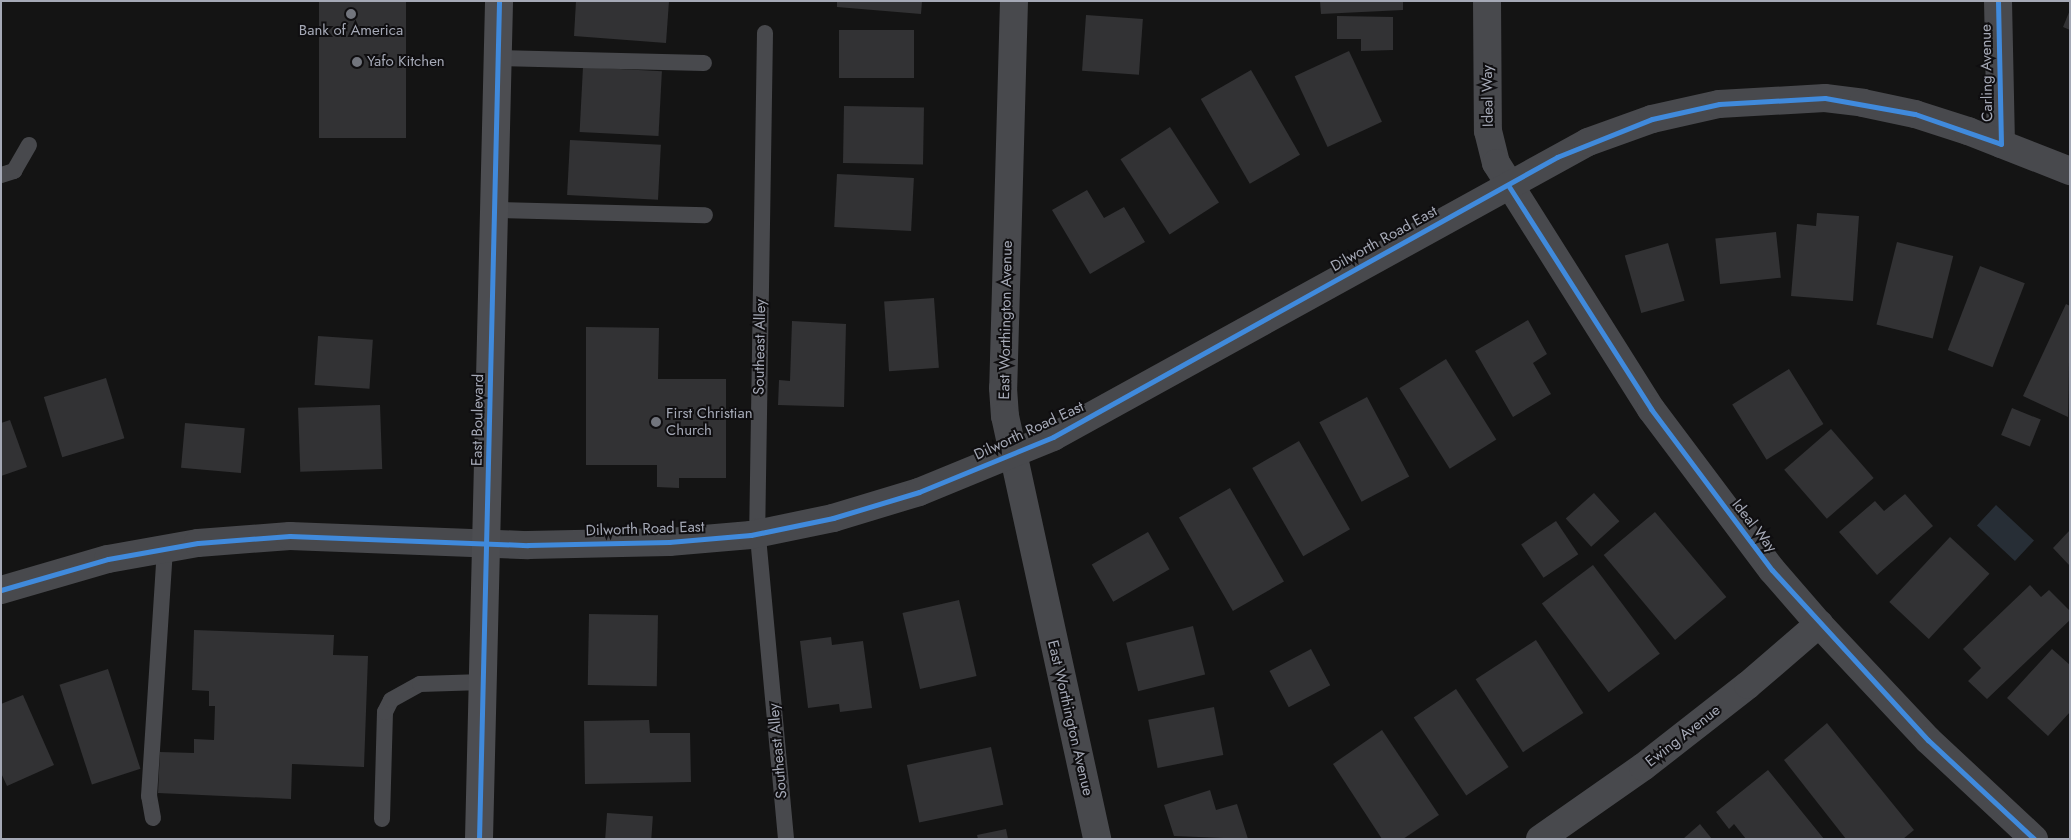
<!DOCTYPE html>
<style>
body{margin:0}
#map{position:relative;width:2071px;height:840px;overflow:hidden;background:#141414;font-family:Jost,sans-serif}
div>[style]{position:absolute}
.water>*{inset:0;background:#272e36;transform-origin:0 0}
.building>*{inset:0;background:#323234;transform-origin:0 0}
.lane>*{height:16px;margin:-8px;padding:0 8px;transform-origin:8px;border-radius:8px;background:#48494d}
.street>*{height:28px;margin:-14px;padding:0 14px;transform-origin:14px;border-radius:14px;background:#48494d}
.secondary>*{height:28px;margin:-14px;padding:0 14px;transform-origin:14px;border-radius:14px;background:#4c4d51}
.cycleway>*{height:5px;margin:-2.5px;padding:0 2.5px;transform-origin:2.5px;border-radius:2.5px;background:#408adc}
.dots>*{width:14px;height:14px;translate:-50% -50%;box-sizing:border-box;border:2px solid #0f0e10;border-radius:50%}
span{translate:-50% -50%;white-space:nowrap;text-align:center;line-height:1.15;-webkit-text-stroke:4px #0f0e10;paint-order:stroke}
.poi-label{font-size:15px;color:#a5a9b6}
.left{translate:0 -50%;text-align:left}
.street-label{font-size:15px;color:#a5a9b6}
.frame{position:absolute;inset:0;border:2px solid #a5a9b6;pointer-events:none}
</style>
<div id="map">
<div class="water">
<i style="left:1996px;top:505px;width:52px;height:28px;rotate:43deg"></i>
</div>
<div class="building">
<i style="left:319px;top:1px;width:87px;height:137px"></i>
<i style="clip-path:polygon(576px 1px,669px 1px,666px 43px,574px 36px)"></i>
<i style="clip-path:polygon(837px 1px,922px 1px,921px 14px,837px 7px)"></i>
<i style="clip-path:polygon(1320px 1px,1403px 1px,1403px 10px,1321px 14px)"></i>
<i style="clip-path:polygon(2070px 10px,2070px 30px,2063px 27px)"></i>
<i style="left:1086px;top:15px;width:57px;height:56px;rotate:4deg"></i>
<i style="clip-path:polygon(1337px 16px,1393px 17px,1393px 50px,1361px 51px,1361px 39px,1337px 39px)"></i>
<i style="left:839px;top:30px;width:75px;height:48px"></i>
<i style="left:1349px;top:51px;width:78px;height:60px;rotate:65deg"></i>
<i style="left:583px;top:67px;width:79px;height:65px;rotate:3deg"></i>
<i style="left:1251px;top:70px;width:98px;height:58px;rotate:60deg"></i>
<i style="left:844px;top:106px;width:80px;height:57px;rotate:1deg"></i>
<i style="left:1170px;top:127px;width:90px;height:59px;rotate:57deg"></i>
<i style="left:570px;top:140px;width:91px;height:55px;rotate:3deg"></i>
<i style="left:837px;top:174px;width:77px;height:53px;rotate:3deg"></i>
<i style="clip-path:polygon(1087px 190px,1104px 218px,1124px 207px,1145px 242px,1090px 274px,1052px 210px)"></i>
<i style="clip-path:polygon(1817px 213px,1859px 216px,1853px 301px,1791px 296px,1797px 224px,1816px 226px)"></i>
<i style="left:1776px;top:232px;width:46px;height:61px;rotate:84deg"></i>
<i style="left:1897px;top:242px;width:58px;height:85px;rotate:14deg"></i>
<i style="left:1668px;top:243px;width:60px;height:45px;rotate:74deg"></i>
<i style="left:1980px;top:266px;width:48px;height:90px;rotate:21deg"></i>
<i style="left:934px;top:298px;width:70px;height:50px;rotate:86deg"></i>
<i style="clip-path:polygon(2066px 304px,2070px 306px,2068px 417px,2023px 396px)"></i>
<i style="clip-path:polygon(1528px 320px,1547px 354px,1533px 363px,1551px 394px,1513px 417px,1475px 351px)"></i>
<i style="clip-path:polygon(792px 321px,846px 324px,844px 407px,778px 405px,779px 380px,790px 381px)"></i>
<i style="clip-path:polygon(586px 327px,659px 328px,658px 379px,726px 379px,726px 478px,679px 478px,679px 488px,657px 487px,657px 465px,586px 465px)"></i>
<i style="left:318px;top:336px;width:55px;height:49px;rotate:4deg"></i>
<i style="left:1446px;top:359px;width:95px;height:55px;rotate:58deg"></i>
<i style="left:1789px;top:369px;width:65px;height:67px;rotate:58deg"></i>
<i style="left:106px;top:378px;width:63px;height:65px;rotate:73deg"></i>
<i style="left:1367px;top:397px;width:90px;height:54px;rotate:62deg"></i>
<i style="left:380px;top:405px;width:64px;height:82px;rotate:88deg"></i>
<i style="left:2012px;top:408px;width:31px;height:29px;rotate:22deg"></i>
<i style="clip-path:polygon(10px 420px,27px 467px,1px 476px,1px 423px)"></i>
<i style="left:185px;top:423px;width:60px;height:45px;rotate:5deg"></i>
<i style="left:1831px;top:429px;width:65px;height:62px;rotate:49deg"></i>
<i style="left:1299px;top:441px;width:102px;height:54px;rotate:60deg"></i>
<i style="left:1230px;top:488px;width:108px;height:59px;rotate:60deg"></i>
<i style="left:1594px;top:493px;width:38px;height:38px;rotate:48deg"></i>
<i style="clip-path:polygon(1905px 494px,1933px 526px,1877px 575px,1839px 532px,1875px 501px,1884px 511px)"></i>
<i style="left:1655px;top:512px;width:111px;height:67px;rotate:50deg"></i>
<i style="left:1556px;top:521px;width:40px;height:42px;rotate:56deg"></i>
<i style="clip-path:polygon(2070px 530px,2070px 566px,2053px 548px)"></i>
<i style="left:1148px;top:532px;width:43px;height:65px;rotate:60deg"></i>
<i style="left:1950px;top:537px;width:54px;height:89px;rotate:43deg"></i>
<i style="left:1593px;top:565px;width:111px;height:64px;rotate:53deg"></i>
<i style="clip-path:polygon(2030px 585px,2041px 597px,2049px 590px,2070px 611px,2070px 620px,1987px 699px,1968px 681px,1981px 668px,1963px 649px)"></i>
<i style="left:959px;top:600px;width:78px;height:58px;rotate:77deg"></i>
<i style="left:589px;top:614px;width:69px;height:71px;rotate:1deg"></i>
<i style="left:1193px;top:626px;width:50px;height:69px;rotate:76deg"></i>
<i style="clip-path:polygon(194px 630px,334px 635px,333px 655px,368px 656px,364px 767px,292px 764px,291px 799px,158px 793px,160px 752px,194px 753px,194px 739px,214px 740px,215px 706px,209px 706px,209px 691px,192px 690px)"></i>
<i style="clip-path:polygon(831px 637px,832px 645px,863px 641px,872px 708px,840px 712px,839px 704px,808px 708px,800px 641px)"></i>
<i style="left:1536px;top:640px;width:87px;height:72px;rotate:57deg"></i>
<i style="left:1311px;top:649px;width:41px;height:47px;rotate:62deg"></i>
<i style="clip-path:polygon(2052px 649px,2070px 665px,2070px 712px,2048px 736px,2007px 698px)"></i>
<i style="left:108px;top:669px;width:105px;height:51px;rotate:72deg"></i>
<i style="left:1456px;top:689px;width:94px;height:51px;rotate:56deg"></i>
<i style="clip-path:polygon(23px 695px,54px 765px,7px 786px,1px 773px,1px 704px)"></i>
<i style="left:1214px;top:707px;width:49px;height:67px;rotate:79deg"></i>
<i style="clip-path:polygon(649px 720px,650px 733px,690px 733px,691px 782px,585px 784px,584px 721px)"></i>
<i style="clip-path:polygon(1827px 723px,1914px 830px,1903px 839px,1846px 839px,1784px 760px)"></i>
<i style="clip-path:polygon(1382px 730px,1439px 815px,1403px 839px,1382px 839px,1333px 764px)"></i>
<i style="left:991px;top:747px;width:59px;height:86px;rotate:78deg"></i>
<i style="clip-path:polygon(1768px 770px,1824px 839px,1746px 839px,1734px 824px,1729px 829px,1716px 812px)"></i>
<i style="clip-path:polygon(1210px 790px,1216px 810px,1237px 804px,1248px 839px,1174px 836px,1164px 805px)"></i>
<i style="left:607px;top:813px;width:46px;height:26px;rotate:4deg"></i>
<i style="clip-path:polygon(1700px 824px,1712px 839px,1683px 839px)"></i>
<i style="clip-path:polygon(1006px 829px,1008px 839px,978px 839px,977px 835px)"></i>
</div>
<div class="lane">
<i style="left:765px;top:33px;width:493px;rotate:90.9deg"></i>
<i style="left:757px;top:526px;width:314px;rotate:84.7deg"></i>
<i style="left:498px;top:58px;width:206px;rotate:1.4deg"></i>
<i style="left:1px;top:175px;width:14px;rotate:-17deg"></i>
<i style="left:14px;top:171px;width:30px;rotate:-60deg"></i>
<i style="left:495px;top:210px;width:210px;rotate:1.4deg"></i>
<i style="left:153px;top:818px;width:22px;rotate:-100deg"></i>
<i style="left:149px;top:796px;width:248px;rotate:-86.3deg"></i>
<i style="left:382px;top:819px;width:107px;rotate:-88.4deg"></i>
<i style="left:385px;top:712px;width:13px;rotate:-63deg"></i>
<i style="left:391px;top:700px;width:33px;rotate:-29deg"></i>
<i style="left:420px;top:684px;width:63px;rotate:-1.8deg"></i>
</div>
<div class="street">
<i style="left:1014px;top:1px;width:387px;rotate:91.6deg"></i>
<i style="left:1003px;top:388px;width:28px;rotate:86deg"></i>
<i style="left:1005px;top:416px;width:433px;rotate:77.7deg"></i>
<i style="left:1487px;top:1px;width:130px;rotate:89.6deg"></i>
<i style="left:1488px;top:131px;width:33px;rotate:76deg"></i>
<i style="left:1496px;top:163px;width:291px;rotate:57.8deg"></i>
<i style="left:1651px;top:409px;width:201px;rotate:53.1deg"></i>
<i style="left:1772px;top:570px;width:72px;rotate:49deg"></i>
<i style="left:1819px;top:624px;width:159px;rotate:46.8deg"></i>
<i style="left:1928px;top:740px;width:145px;rotate:43deg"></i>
<i style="left:1998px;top:1px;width:143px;rotate:88.8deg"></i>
<i style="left:1px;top:590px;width:111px;rotate:-16.2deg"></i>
<i style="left:108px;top:559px;width:91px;rotate:-10.1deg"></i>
<i style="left:198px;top:543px;width:92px;rotate:-4.4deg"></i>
<i style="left:290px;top:536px;width:238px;rotate:2.2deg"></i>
<i style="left:528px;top:545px;width:141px;rotate:-1.2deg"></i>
<i style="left:669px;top:542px;width:82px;rotate:-4.9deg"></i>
<i style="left:751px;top:535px;width:84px;rotate:-11.7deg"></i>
<i style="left:833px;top:518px;width:90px;rotate:-16.8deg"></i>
<i style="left:919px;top:492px;width:145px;rotate:-22.3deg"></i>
<i style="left:1053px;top:437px;width:611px;rotate:-28.87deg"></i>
<i style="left:1588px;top:142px;width:68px;rotate:-19.8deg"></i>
<i style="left:1652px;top:119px;width:69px;rotate:-12.6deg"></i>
<i style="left:1719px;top:104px;width:106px;rotate:-3.2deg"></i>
<i style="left:1825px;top:98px;width:38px;rotate:7deg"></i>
<i style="left:1863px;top:103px;width:53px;rotate:11.9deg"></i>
<i style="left:1915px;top:114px;width:56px;rotate:17.8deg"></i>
<i style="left:1968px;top:131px;width:110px;rotate:21.4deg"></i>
<i style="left:1540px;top:839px;width:126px;rotate:-35deg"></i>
<i style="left:1643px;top:767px;width:133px;rotate:-38deg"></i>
<i style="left:1748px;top:685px;width:94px;rotate:-40.7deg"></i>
</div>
<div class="secondary">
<i style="left:479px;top:839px;width:838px;rotate:-88.63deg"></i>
</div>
<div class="cycleway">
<i style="left:1508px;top:185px;width:266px;rotate:57.4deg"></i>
<i style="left:1651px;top:409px;width:201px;rotate:53.1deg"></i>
<i style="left:1772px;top:570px;width:231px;rotate:47.5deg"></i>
<i style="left:1928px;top:740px;width:145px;rotate:43deg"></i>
<i style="left:1px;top:590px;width:111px;rotate:-16.2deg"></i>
<i style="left:108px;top:559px;width:91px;rotate:-10.1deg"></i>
<i style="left:198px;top:543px;width:92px;rotate:-4.4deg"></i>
<i style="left:290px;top:536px;width:238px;rotate:2.2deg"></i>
<i style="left:528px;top:545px;width:141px;rotate:-1.2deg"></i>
<i style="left:669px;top:542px;width:82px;rotate:-4.9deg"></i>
<i style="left:751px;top:535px;width:84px;rotate:-11.7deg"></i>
<i style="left:833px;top:518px;width:90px;rotate:-16.8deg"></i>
<i style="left:919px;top:492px;width:145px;rotate:-22.3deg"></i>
<i style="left:1053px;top:437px;width:577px;rotate:-29.05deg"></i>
<i style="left:1557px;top:157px;width:102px;rotate:-21.8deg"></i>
<i style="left:1652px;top:119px;width:69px;rotate:-12.6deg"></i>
<i style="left:1719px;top:104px;width:106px;rotate:-3.2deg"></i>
<i style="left:1825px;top:98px;width:91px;rotate:10.1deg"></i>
<i style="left:1915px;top:114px;width:91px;rotate:19.2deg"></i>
<i style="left:2001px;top:144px;width:143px;rotate:-91.2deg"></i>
<i style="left:479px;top:839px;width:838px;rotate:-88.63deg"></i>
</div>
<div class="dots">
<i style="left:351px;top:14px;background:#72757d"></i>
<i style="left:357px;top:62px;background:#72757d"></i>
<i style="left:656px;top:422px;background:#72757d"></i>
</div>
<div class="poi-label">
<span style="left:351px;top:31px">Bank of America</span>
<span class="left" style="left:367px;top:62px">Yafo Kitchen</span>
<span class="left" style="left:666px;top:422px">First Christian<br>Church</span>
</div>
<div class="street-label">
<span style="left:1987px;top:73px;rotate:-91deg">Carling Avenue</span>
<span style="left:1488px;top:96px;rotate:-91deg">Ideal Way</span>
<span style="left:1384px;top:239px;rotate:-29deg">Dilworth Road East</span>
<span style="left:1006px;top:320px;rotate:-89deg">East Worthington Avenue</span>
<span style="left:760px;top:347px;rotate:-89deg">Southeast Alley</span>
<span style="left:478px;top:420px;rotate:-89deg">East Boulevard</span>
<span style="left:1029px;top:431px;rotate:-25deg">Dilworth Road East</span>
<span style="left:1754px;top:526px;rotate:52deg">Ideal Way</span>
<span style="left:645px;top:529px;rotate:-2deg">Dilworth Road East</span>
<span style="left:1070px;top:718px;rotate:77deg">East Worthington Avenue</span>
<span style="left:1683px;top:736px;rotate:-38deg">Ewing Avenue</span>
<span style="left:778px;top:751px;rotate:-95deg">Southeast Alley</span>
</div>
<div class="frame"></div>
</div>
